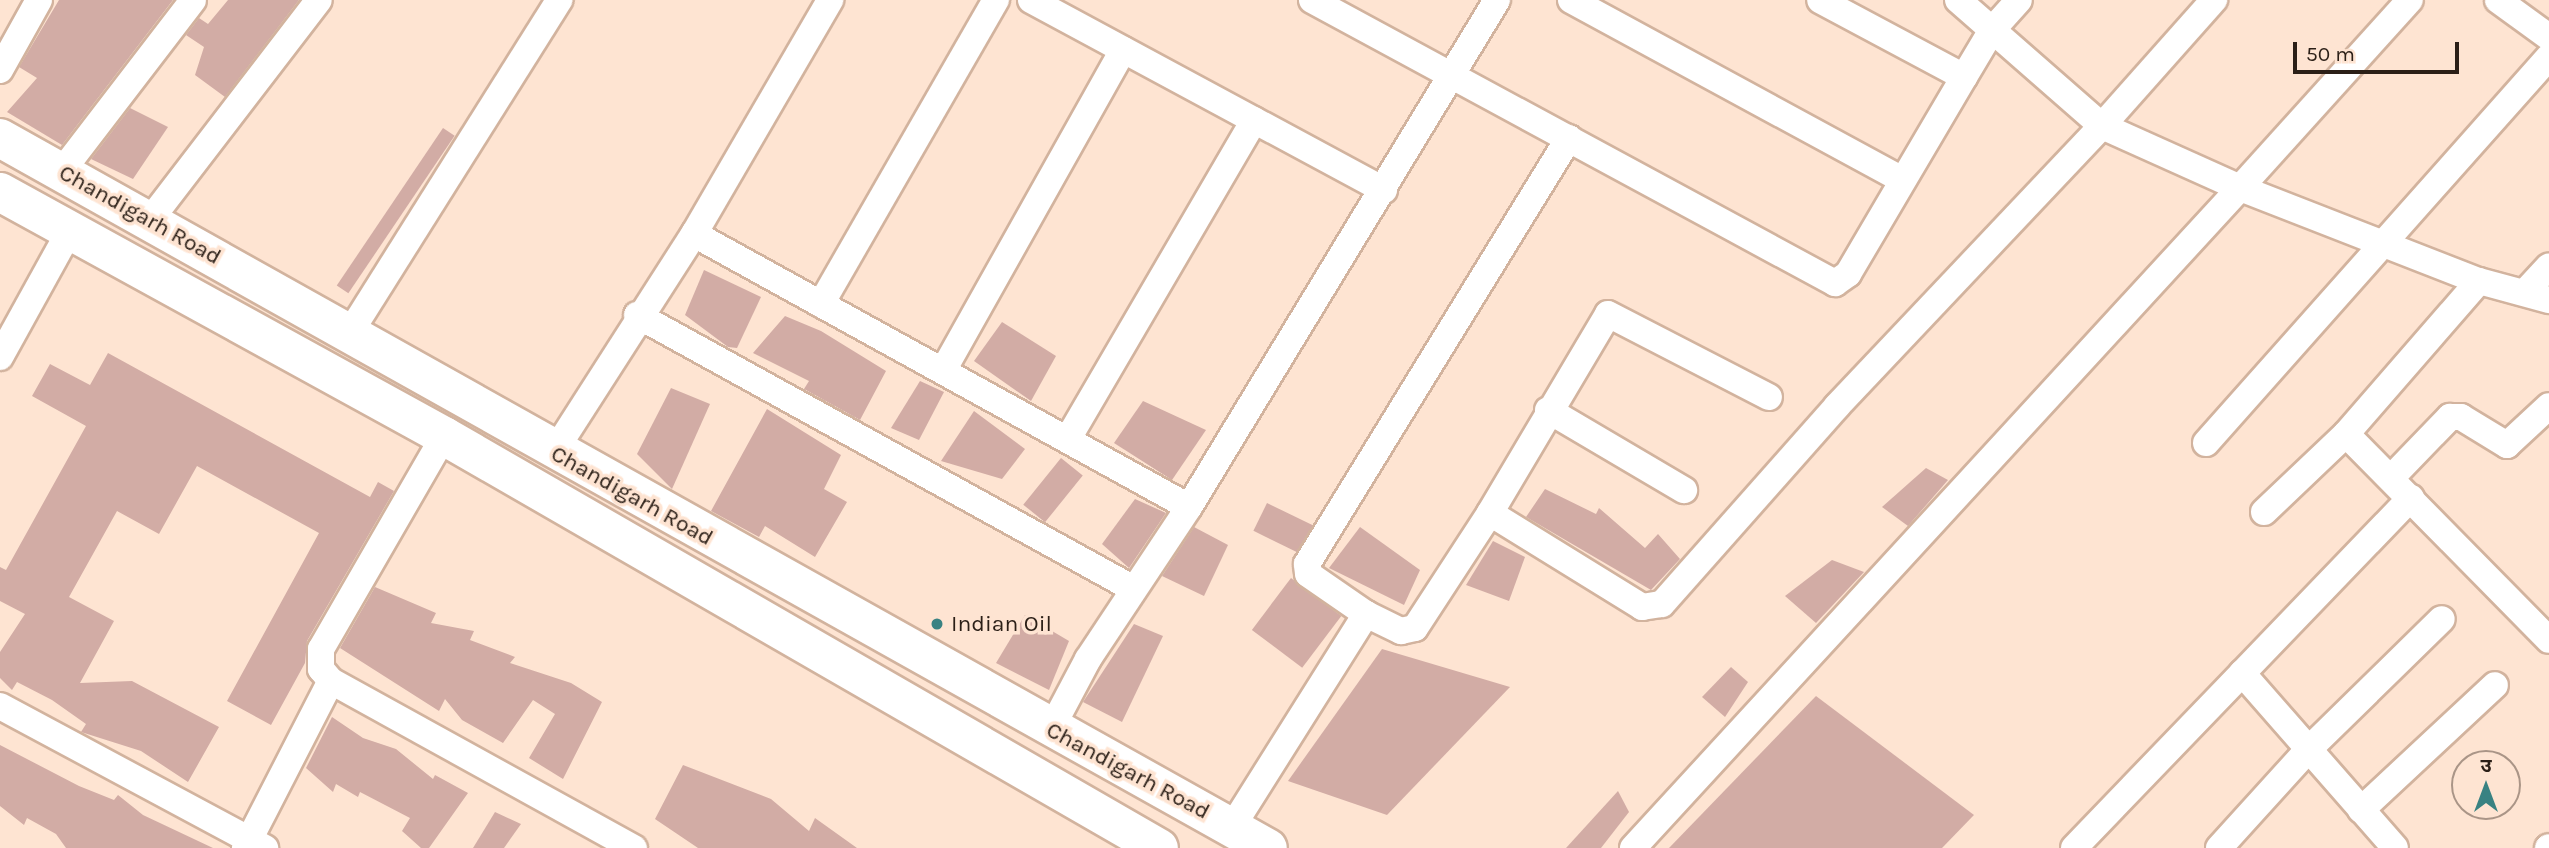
<!DOCTYPE html>
<meta charset="utf-8">
<style>
body{margin:0}
#map{position:relative;width:2549px;height:848px;overflow:hidden;background:#fee4d2;font-family:Karla,"Noto Sans Devanagari",sans-serif}
div>[style]{position:absolute}
.building>*{inset:0;background:#d2aca5;transform-origin:0 0}
.roads{filter:drop-shadow(2px 0 #d2b39e) drop-shadow(-2px 0 #d2b39e) drop-shadow(0 2px #d2b39e) drop-shadow(0 -2px #d2b39e)}
.minor>*{height:26px;margin:-13px;padding:0 13px;transform-origin:13px;border-radius:13px;background:#fff}
.primary>*{height:38px;margin:-19px;padding:0 19px;transform-origin:19px;border-radius:19px;background:#fff}
.dots>*{width:19px;height:19px;translate:-50% -50%;box-sizing:border-box;border:4px solid #fee4d2;border-radius:50%}
span{translate:-50% -50%;white-space:nowrap;text-align:center;line-height:1.15;-webkit-text-stroke:7px #fee4d2;paint-order:stroke}
.street-label{font-size:23px;color:#2b1f17}
.poi-label{font-size:23px;color:#2b1f17}
.left{translate:0 -50%;text-align:left}
.north{position:absolute;left:2451px;top:750px;width:70px;height:70px;box-sizing:border-box;background:#fee4d2;border:2px solid #aa9587;border-radius:50%;rotate:0deg;font-size:19px;font-weight:700;line-height:28px;text-align:center;color:#2b1f17}
.north::after{content:'';display:block;margin:auto;width:24px;height:32px;background:#398282;clip-path:polygon(50% 0,100% 100%,50% 72%,0 100%)}
.scale{position:absolute;left:2293px;top:42px;width:166px;height:32px;box-sizing:border-box;border:4px solid #2b1f17;border-top:0;padding-left:9px;font-size:21px;line-height:24px;white-space:nowrap;color:#2b1f17;-webkit-text-stroke:5px #fee4d2;paint-order:stroke}
</style>
<div id="map">
<div class="building">
<i style="clip-path:polygon(59px 0,173px 0,62px 145px,7px 112px,37px 78px,19px 67px)"></i>
<i style="clip-path:polygon(228px 0,299px 0,225px 97px,195px 75px,204px 47px,186px 35px,199px 18px,208px 24px)"></i>
<i style="clip-path:polygon(130px 108px,168px 127px,133px 179px,91px 159px)"></i>
<i style="left:443px;top:128px;width:14px;height:190px;rotate:34deg"></i>
<i style="clip-path:polygon(704px 270px,761px 297px,737px 348px,728px 347px,685px 315px)"></i>
<i style="clip-path:polygon(785px 316px,821px 331px,886px 371px,860px 420px,804px 389px,809px 381px,753px 353px)"></i>
<i style="clip-path:polygon(1002px 322px,1056px 356px,1031px 401px,974px 361px)"></i>
<i style="clip-path:polygon(108px 353px,370px 497px,378px 482px,394px 491px,307px 641px,305px 663px,271px 725px,227px 701px,319px 533px,197px 466px,159px 534px,117px 511px,69px 597px,114px 621px,80px 683px,132px 681px,219px 727px,188px 782px,141px 751px,81px 732px,86px 724px,52px 700px,17px 682px,12px 690px,0 678px,0 652px,25px 614px,0 601px,0 567px,6px 570px,86px 426px,32px 396px,50px 364px,90px 385px)"></i>
<i style="clip-path:polygon(920px 381px,944px 392px,919px 440px,891px 428px)"></i>
<i style="clip-path:polygon(671px 388px,710px 404px,672px 489px,637px 454px)"></i>
<i style="clip-path:polygon(1143px 401px,1206px 430px,1172px 480px,1114px 443px)"></i>
<i style="clip-path:polygon(767px 409px,841px 455px,824px 489px,847px 502px,815px 557px,765px 526px,759px 537px,711px 511px)"></i>
<i style="clip-path:polygon(974px 411px,1025px 449px,1002px 479px,941px 461px)"></i>
<i style="left:1061px;top:458px;width:28px;height:60px;rotate:39deg"></i>
<i style="clip-path:polygon(1926px 468px,1948px 480px,1908px 526px,1882px 507px)"></i>
<i style="clip-path:polygon(1545px 489px,1596px 514px,1599px 508px,1645px 548px,1658px 534px,1680px 559px,1651px 590px,1526px 517px)"></i>
<i style="clip-path:polygon(1135px 499px,1166px 513px,1129px 568px,1102px 544px)"></i>
<i style="left:1267px;top:503px;width:51px;height:31px;rotate:26deg"></i>
<i style="clip-path:polygon(1194px 527px,1228px 545px,1204px 596px,1162px 576px)"></i>
<i style="clip-path:polygon(1360px 527px,1420px 570px,1404px 605px,1329px 568px)"></i>
<i style="clip-path:polygon(1493px 541px,1525px 557px,1509px 601px,1466px 585px)"></i>
<i style="clip-path:polygon(1832px 560px,1864px 572px,1816px 623px,1785px 596px)"></i>
<i style="left:1291px;top:578px;width:63px;height:65px;rotate:37deg"></i>
<i style="clip-path:polygon(375px 587px,436px 613px,431px 623px,474px 631px,470px 640px,515px 657px,510px 663px,571px 683px,602px 702px,563px 779px,529px 758px,555px 714px,533px 700px,503px 743px,462px 720px,445px 699px,439px 711px,340px 648px)"></i>
<i style="clip-path:polygon(1025px 615px,1069px 641px,1049px 690px,996px 663px)"></i>
<i style="clip-path:polygon(1134px 624px,1163px 636px,1122px 722px,1083px 702px)"></i>
<i style="clip-path:polygon(1382px 649px,1510px 687px,1387px 815px,1288px 781px)"></i>
<i style="clip-path:polygon(1731px 667px,1748px 682px,1725px 717px,1702px 697px)"></i>
<i style="clip-path:polygon(1816px 696px,1974px 815px,1942px 848px,1669px 848px)"></i>
<i style="clip-path:polygon(332px 717px,363px 738px,396px 749px,433px 779px,435px 775px,468px 793px,429px 848px,421px 848px,402px 831px,410px 818px,360px 792px,358px 797px,336px 784px,333px 792px,306px 768px)"></i>
<i style="clip-path:polygon(0 745px,79px 786px,114px 800px,118px 795px,143px 815px,213px 848px,66px 848px,56px 834px,27px 818px,24px 825px,0 806px)"></i>
<i style="clip-path:polygon(683px 765px,771px 799px,809px 831px,815px 818px,857px 848px,698px 848px,655px 819px)"></i>
<i style="clip-path:polygon(1618px 791px,1629px 812px,1601px 848px,1566px 848px)"></i>
<i style="clip-path:polygon(495px 812px,521px 824px,504px 848px,473px 848px)"></i>
</div>
<div class="roads">
<div class="minor">
<i style="left:1031px;top:0;width:401px;rotate:28.3deg"></i>
<i style="left:1312px;top:0;width:595px;rotate:28.42deg"></i>
<i style="left:1835px;top:283px;width:16px;rotate:-35deg"></i>
<i style="left:1848px;top:274px;width:229px;rotate:-59.5deg"></i>
<i style="left:1964px;top:77px;width:163px;rotate:-151.9deg"></i>
<i style="left:1571px;top:0;width:375px;rotate:28.5deg"></i>
<i style="left:1958px;top:0;width:191px;rotate:41.2deg"></i>
<i style="left:2102px;top:126px;width:151px;rotate:24.2deg"></i>
<i style="left:2240px;top:188px;width:253px;rotate:-47.9deg"></i>
<i style="left:2498px;top:0;width:63px;rotate:36deg"></i>
<i style="left:0;top:70px;width:80px;rotate:-60.9deg"></i>
<i style="left:1964px;top:77px;width:55px;rotate:-59.2deg"></i>
<i style="left:1992px;top:30px;width:40px;rotate:-48deg"></i>
<i style="left:62px;top:171px;width:215px;rotate:-52.5deg"></i>
<i style="left:150px;top:220px;width:277px;rotate:-52.5deg"></i>
<i style="left:694px;top:234px;width:565px;rotate:28.88deg"></i>
<i style="left:2479px;top:281px;width:203px;rotate:131deg"></i>
<i style="left:2346px;top:434px;width:289px;rotate:45.4deg"></i>
<i style="left:2525px;top:292px;width:35px;rotate:-47deg"></i>
<i style="left:821px;top:304px;width:351px;rotate:-60.1deg"></i>
<i style="left:637px;top:315px;width:565px;rotate:28.88deg"></i>
<i style="left:349px;top:334px;width:395px;rotate:-57.8deg"></i>
<i style="left:0;top:357px;width:143px;rotate:-61.1deg"></i>
<i style="left:944px;top:369px;width:366px;rotate:-60.7deg"></i>
<i style="left:1548px;top:410px;width:158px;rotate:30.5deg"></i>
<i style="left:444px;top:436px;width:246px;rotate:120deg"></i>
<i style="left:321px;top:649px;width:20px;rotate:90deg"></i>
<i style="left:321px;top:669px;width:16px;rotate:50deg"></i>
<i style="left:331px;top:681px;width:346px;rotate:28.9deg"></i>
<i style="left:1069px;top:437px;width:367px;rotate:-59.7deg"></i>
<i style="left:2206px;top:443px;width:516px;rotate:-48.38deg"></i>
<i style="left:554px;top:452px;width:259px;rotate:-57.3deg"></i>
<i style="left:694px;top:234px;width:271px;rotate:-59.8deg"></i>
<i style="left:2391px;top:478px;width:85px;rotate:-46deg"></i>
<i style="left:2450px;top:417px;width:11px"></i>
<i style="left:2461px;top:417px;width:54px;rotate:31.3deg"></i>
<i style="left:2507px;top:445px;width:57px;rotate:-42.9deg"></i>
<i style="left:2264px;top:512px;width:113px;rotate:-43.6deg"></i>
<i style="left:1490px;top:513px;width:231px;rotate:-59.3deg"></i>
<i style="left:1608px;top:314px;width:181px;rotate:27.3deg"></i>
<i style="left:1366px;top:614px;width:39px;rotate:26deg"></i>
<i style="left:1401px;top:631px;width:14px;rotate:-12deg"></i>
<i style="left:1415px;top:628px;width:137px;rotate:-56.9deg"></i>
<i style="left:1490px;top:513px;width:179px;rotate:31.7deg"></i>
<i style="left:1642px;top:607px;width:20px;rotate:-9deg"></i>
<i style="left:1662px;top:604px;width:264px;rotate:-48.5deg"></i>
<i style="left:1837px;top:406px;width:386px;rotate:-46.6deg"></i>
<i style="left:2102px;top:126px;width:169px;rotate:-48.4deg"></i>
<i style="left:2242px;top:673px;width:232px;rotate:48.8deg"></i>
<i style="left:0;top:706px;width:301px;rotate:28.2deg"></i>
<i style="left:1051px;top:729px;width:79px;rotate:-62.1deg"></i>
<i style="left:1088px;top:659px;width:182px;rotate:-56.4deg"></i>
<i style="left:1189px;top:507px;width:593px;rotate:-58.72deg"></i>
<i style="left:2361px;top:810px;width:183px;rotate:-43deg"></i>
<i style="left:1232px;top:827px;width:252px;rotate:-57.8deg"></i>
<i style="left:1366px;top:614px;width:70px;rotate:-145.4deg"></i>
<i style="left:1308px;top:574px;width:10px;rotate:-96deg"></i>
<i style="left:1307px;top:564px;width:500px;rotate:-58.41deg"></i>
<i style="left:245px;top:848px;width:188px;rotate:-62.8deg"></i>
<i style="left:1633px;top:848px;width:897px;rotate:-47.4deg"></i>
<i style="left:2240px;top:188px;width:256px;rotate:21.3deg"></i>
<i style="left:2479px;top:281px;width:73px;rotate:15.2deg"></i>
<i style="left:2074px;top:848px;width:486px;rotate:-46.1deg"></i>
<i style="left:2219px;top:848px;width:132px;rotate:-47.8deg"></i>
<i style="left:2308px;top:750px;width:187px;rotate:-44.4deg"></i>
<i style="left:2548px;top:848px;width:1px;rotate:-45deg"></i>
</div>
<div class="primary">
<i style="left:0;top:138px;width:1453px;rotate:29.25deg"></i>
<i style="left:0;top:192px;width:507px;rotate:28.79deg"></i>
<i style="left:444px;top:436px;width:825px;rotate:29.95deg"></i>
</div>
</div>
<div class="dots">
<i style="left:937px;top:624px;background:#398282"></i>
</div>
<div class="street-label">
<span style="left:140px;top:215px;rotate:29deg">Chandigarh Road</span>
<span style="left:632px;top:496px;rotate:29deg">Chandigarh Road</span>
<span style="left:1128px;top:771px;rotate:28deg">Chandigarh Road</span>
</div>
<div class="poi-label">
<span class="left" style="left:951px;top:624px">Indian Oil</span>
</div>
<div class="north">उ</div>
<div class="scale">50 m</div>
</div>
